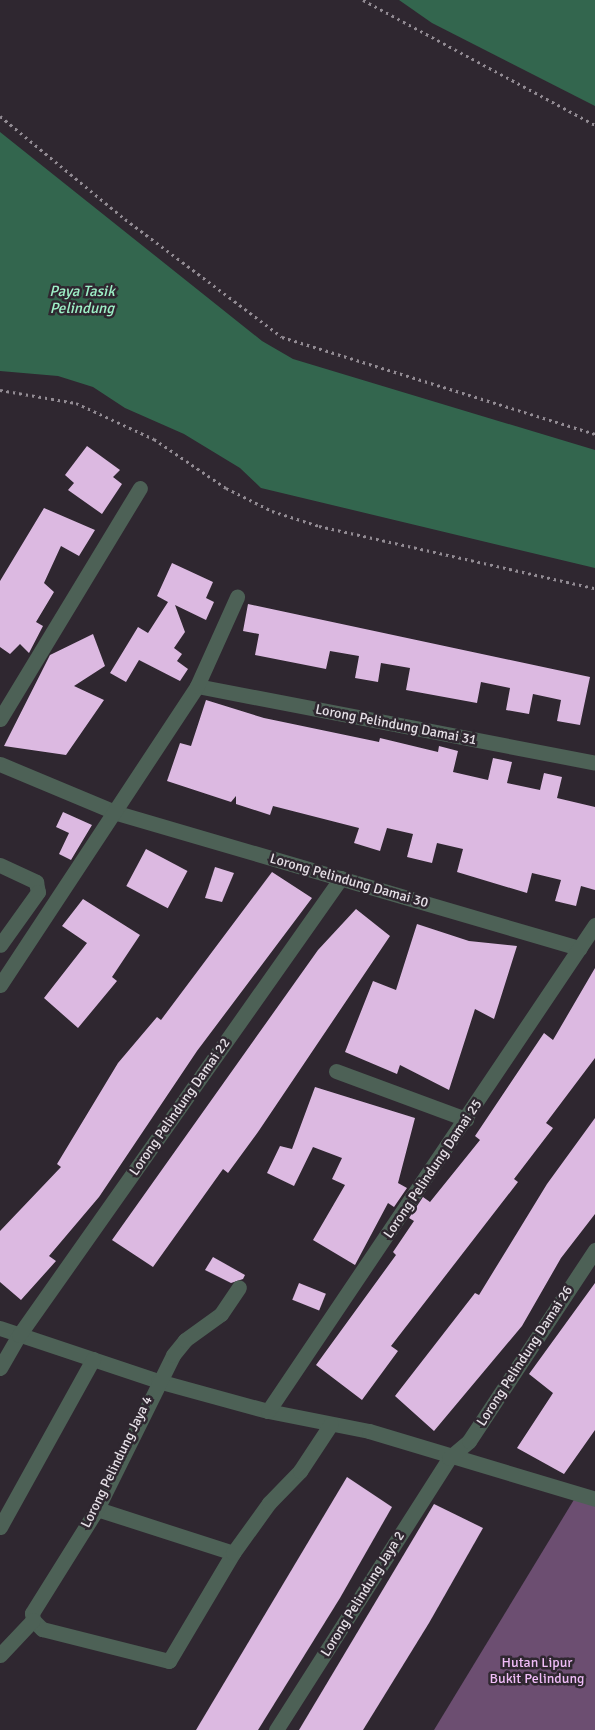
<!DOCTYPE html>
<style>
body{margin:0}
#map{position:relative;width:595px;height:1730px;overflow:hidden;background:#2f2730;font-family:Signika,sans-serif}
div>[style]{position:absolute}
.forest>*{inset:0;background:#6c4e71}
.water>*{inset:0;background:#33664e}
.building>*{inset:0;background:#dcb9e1;transform-origin:0 0}
.path>*{height:3px;margin-top:-1.5px;transform-origin:0;background:repeating-linear-gradient(90deg,#928b93 0 2.5px,transparent 0 6.5px)}
.minor>*{height:15px;margin:-7.5px;padding:0 7.5px;transform-origin:7.5px;border-radius:7.5px;background:#4d6156}
span{translate:-50% -50%;white-space:nowrap;text-align:center;line-height:1.15;-webkit-text-stroke:5px #2f2730;paint-order:stroke}
.street-label{font-size:14px;color:#e5dfe6}
.park-label{font-size:14px;color:#f0bdf8}
.water-label{font-size:15px;color:#9ef0c7;font-style:italic}
</style>
<div id="map">
<div class="forest">
<i style="clip-path:polygon(575px 1498px,595px 1505px,595px 1730px,434px 1730px)"></i>
</div>
<div class="water">
<i style="clip-path:polygon(399px 0,595px 0,595px 106px,432px 23px)"></i>
<i style="clip-path:polygon(0 132px,262px 341px,293px 359px,595px 450px,595px 568px,261px 488px,240px 468px,184px 434px,125px 408px,93px 387px,58px 376px,0 371px)"></i>
</div>
<div class="building">
<i style="clip-path:polygon(87px 446px,120px 470px,113px 477px,122px 484px,102px 514px,68px 490px,74px 483px,65px 475px)"></i>
<i style="clip-path:polygon(44px 508px,95px 530px,79px 556px,61px 546px,44px 583px,54px 592px,36px 622px,43px 626px,29px 653px,20px 644px,10px 654px,0 647px,0 581px)"></i>
<i style="clip-path:polygon(172px 563px,213px 582px,206px 598px,214px 602px,206px 620px,175px 605px,185px 632px,174px 648px,182px 654px,177px 661px,188px 669px,180px 681px,139px 660px,126px 682px,110px 673px,138px 627px,148px 633px,168px 602px,157px 596px)"></i>
<i style="clip-path:polygon(248px 604px,590px 677px,580px 725px,557px 721px,561px 700px,533px 694px,529px 714px,506px 710px,510px 688px,481px 682px,477px 703px,406px 690px,410px 668px,381px 663px,378px 682px,355px 678px,359px 656px,330px 651px,326px 669px,255px 655px,259px 634px,243px 631px)"></i>
<i style="clip-path:polygon(93px 634px,105px 666px,74px 686px,104px 700px,66px 755px,4px 746px,50px 655px)"></i>
<i style="clip-path:polygon(206px 700px,264px 718px,379px 742px,380px 738px,438px 752px,439px 746px,458px 751px,453px 772px,488px 780px,493px 758px,512px 762px,507px 783px,540px 790px,544px 773px,562px 777px,557px 798px,595px 807px,595px 890px,581px 886px,576px 906px,555px 901px,561px 880px,532px 873px,527px 893px,457px 872px,463px 849px,437px 843px,432px 863px,407px 857px,413px 834px,387px 828px,380px 851px,354px 843px,359px 828px,273px 806px,270px 815px,236px 804px,236px 796px,231px 802px,167px 781px,180px 743px,191px 746px)"></i>
<i style="clip-path:polygon(63px 812px,92px 825px,71px 860px,59px 854px,69px 833px,56px 827px)"></i>
<i style="left:146px;top:849px;width:47px;height:42px;rotate:28deg"></i>
<i style="clip-path:polygon(215px 867px,234px 873px,222px 902px,205px 898px)"></i>
<i style="clip-path:polygon(272px 872px,312px 898px,197px 1051px,99px 1197px,49px 1256px,56px 1261px,21px 1300px,0 1282px,0 1231px,61px 1167px,57px 1164px,118px 1063px,157px 1017px,161px 1020px)"></i>
<i style="clip-path:polygon(83px 899px,140px 935px,112px 977px,117px 981px,78px 1028px,44px 998px,87px 943px,62px 926px)"></i>
<i style="clip-path:polygon(356px 909px,390px 936px,258px 1132px,228px 1173px,223px 1169px,153px 1267px,112px 1240px,318px 950px)"></i>
<i style="clip-path:polygon(417px 924px,469px 941px,517px 946px,494px 1019px,475px 1009px,449px 1090px,400px 1065px,397px 1074px,345px 1052px,373px 981px,396px 990px)"></i>
<i style="clip-path:polygon(595px 968px,595px 1058px,546px 1123px,553px 1128px,514px 1179px,518px 1182px,391px 1346px,398px 1351px,362px 1400px,316px 1365px,396px 1255px,393px 1252px,414px 1221px,409px 1218px,423px 1197px,430px 1202px,480px 1140px,475px 1136px,544px 1033px,553px 1040px)"></i>
<i style="clip-path:polygon(315px 1087px,415px 1118px,398px 1183px,407px 1188px,394px 1207px,388px 1203px,355px 1265px,313px 1240px,345px 1185px,332px 1179px,342px 1158px,313px 1147px,294px 1186px,267px 1173px,280px 1146px,292px 1149px)"></i>
<i style="clip-path:polygon(595px 1118px,595px 1214px,561px 1258px,522px 1326px,434px 1431px,395px 1396px,475px 1293px,479px 1295px,547px 1184px)"></i>
<i style="clip-path:polygon(213px 1257px,245px 1275px,243px 1279px,231px 1283px,205px 1270px)"></i>
<i style="left:299px;top:1283px;width:29px;height:18px;rotate:22deg"></i>
<i style="clip-path:polygon(595px 1283px,595px 1430px,564px 1474px,517px 1448px,553px 1393px,529px 1374px)"></i>
<i style="clip-path:polygon(347px 1477px,392px 1507px,340px 1598px,258px 1730px,196px 1730px)"></i>
<i style="clip-path:polygon(434px 1504px,483px 1528px,429px 1623px,363px 1730px,299px 1730px)"></i>
</div>
<div class="path">
<i style="left:363px;top:0;width:264px;rotate:28.3deg"></i>
<i style="left:0;top:116px;width:162px;rotate:39.5deg"></i>
<i style="left:125px;top:219px;width:196px;rotate:36.9deg"></i>
<i style="left:282px;top:337px;width:328px;rotate:17.2deg"></i>
<i style="left:0;top:390px;width:77px;rotate:9.7deg"></i>
<i style="left:76px;top:403px;width:86px;rotate:24.8deg"></i>
<i style="left:154px;top:439px;width:87px;rotate:34.2deg"></i>
<i style="left:226px;top:488px;width:51px;rotate:26.6deg"></i>
<i style="left:272px;top:511px;width:49px;rotate:17.7deg"></i>
<i style="left:319px;top:526px;width:283px;rotate:12.7deg"></i>
</div>
<div class="minor">
<i style="left:197px;top:686px;width:405px;rotate:10.9deg"></i>
<i style="left:0;top:719px;width:270px;rotate:-58.8deg"></i>
<i style="left:0;top:764px;width:127px;rotate:22.7deg"></i>
<i style="left:117px;top:813px;width:482px;rotate:16.3deg"></i>
<i style="left:0;top:865px;width:40px;rotate:25deg"></i>
<i style="left:36px;top:882px;width:10px;rotate:79deg"></i>
<i style="left:38px;top:892px;width:65px;rotate:125.6deg"></i>
<i style="left:0;top:985px;width:358px;rotate:-56.6deg"></i>
<i style="left:197px;top:686px;width:98px;rotate:-65.8deg"></i>
<i style="left:336px;top:1071px;width:139px;rotate:20.3deg"></i>
<i style="left:0;top:1328px;width:167px;rotate:18.5deg"></i>
<i style="left:158px;top:1381px;width:114px;rotate:15.3deg"></i>
<i style="left:268px;top:1411px;width:103px;rotate:11.2deg"></i>
<i style="left:369px;top:1431px;width:236px;rotate:16.7deg"></i>
<i style="left:0;top:1368px;width:38px;rotate:-60deg"></i>
<i style="left:19px;top:1335px;width:559px;rotate:-54.83deg"></i>
<i style="left:268px;top:1411px;width:586px;rotate:-56.07deg"></i>
<i style="left:97px;top:1509px;width:143px;rotate:17.9deg"></i>
<i style="left:0;top:1527px;width:192px;rotate:-61deg"></i>
<i style="left:33px;top:1620px;width:13px;rotate:45deg"></i>
<i style="left:42px;top:1629px;width:131px;rotate:14.1deg"></i>
<i style="left:169px;top:1661px;width:126px;rotate:-59.3deg"></i>
<i style="left:233px;top:1553px;width:62px;rotate:-54.2deg"></i>
<i style="left:269px;top:1503px;width:45px;rotate:-45.9deg"></i>
<i style="left:300px;top:1471px;width:56px;rotate:-56.6deg"></i>
<i style="left:33px;top:1620px;width:7px;rotate:-98deg"></i>
<i style="left:32px;top:1613px;width:123px;rotate:-58deg"></i>
<i style="left:97px;top:1509px;width:172px;rotate:-63.7deg"></i>
<i style="left:173px;top:1355px;width:19px;rotate:-51deg"></i>
<i style="left:185px;top:1340px;width:44px;rotate:-35.8deg"></i>
<i style="left:221px;top:1314px;width:32px;rotate:-56deg"></i>
<i style="left:0;top:1655px;width:48px;rotate:-46.7deg"></i>
<i style="left:276px;top:1730px;width:322px;rotate:-57.5deg"></i>
<i style="left:449px;top:1458px;width:26px;rotate:-40deg"></i>
<i style="left:469px;top:1441px;width:229px;rotate:-56.6deg"></i>
</div>
<div class="street-label">
<span style="left:396px;top:725px;rotate:11deg">Lorong Pelindung Damai 31</span>
<span style="left:349px;top:881px;rotate:16deg">Lorong Pelindung Damai 30</span>
<span style="left:180px;top:1107px;rotate:-55deg">Lorong Pelindung Damai 22</span>
<span style="left:433px;top:1169px;rotate:-56deg">Lorong Pelindung Damai 25</span>
<span style="left:525px;top:1356px;rotate:-57deg">Lorong Pelindung Damai 26</span>
<span style="left:117px;top:1462px;rotate:-64deg">Lorong Pelindung Jaya 4</span>
<span style="left:363px;top:1594px;rotate:-58deg">Lorong Pelindung Jaya 2</span>
</div>
<div class="park-label">
<span style="left:537px;top:1671px">Hutan Lipur<br>Bukit Pelindung</span>
</div>
<div class="water-label">
<span style="left:82px;top:300px">Paya Tasik<br>Pelindung</span>
</div>
</div>
